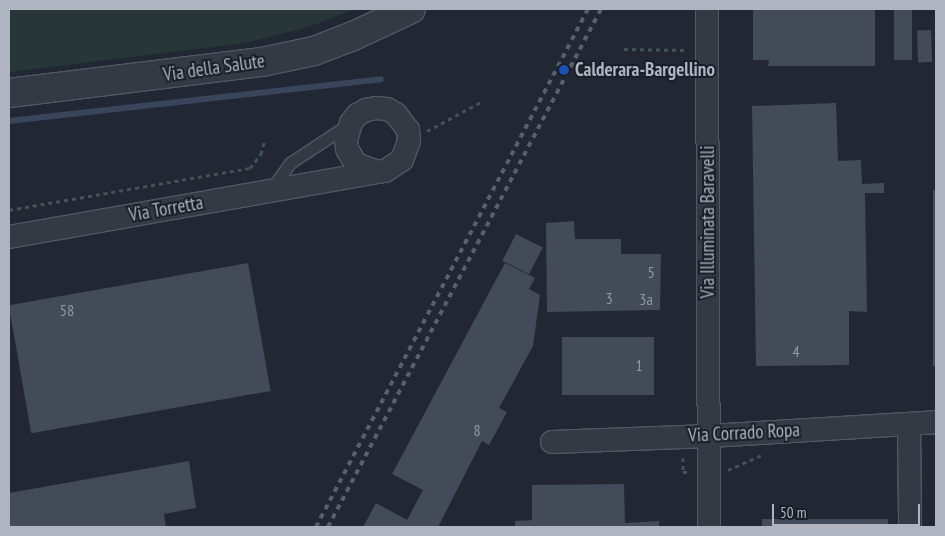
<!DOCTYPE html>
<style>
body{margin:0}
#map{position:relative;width:945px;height:536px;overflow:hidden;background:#212833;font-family:"PT Sans Narrow",sans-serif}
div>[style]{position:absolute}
.green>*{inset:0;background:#273738}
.stream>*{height:5.5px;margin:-2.75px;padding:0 2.75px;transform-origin:2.75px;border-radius:2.75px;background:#38455b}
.building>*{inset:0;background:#424b57;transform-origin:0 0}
.path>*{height:3px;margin-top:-1.5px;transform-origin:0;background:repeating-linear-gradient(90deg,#445355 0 4px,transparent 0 8px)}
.roads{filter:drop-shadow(1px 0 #515862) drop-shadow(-1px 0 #515862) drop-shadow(0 1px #515862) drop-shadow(0 -1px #515862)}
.service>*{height:11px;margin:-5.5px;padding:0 5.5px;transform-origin:5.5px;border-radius:5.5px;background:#343a44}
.minor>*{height:22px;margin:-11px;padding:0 11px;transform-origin:11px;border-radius:11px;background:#343a44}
.tertiary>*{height:28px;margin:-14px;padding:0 14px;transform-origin:14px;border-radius:14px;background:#343a44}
.rail>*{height:4px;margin-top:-2px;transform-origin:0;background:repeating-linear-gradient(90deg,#58606c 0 5px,transparent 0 10px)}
.dots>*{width:14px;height:14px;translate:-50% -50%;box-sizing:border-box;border:2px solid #191f28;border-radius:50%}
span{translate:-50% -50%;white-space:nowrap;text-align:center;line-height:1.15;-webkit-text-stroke:4px #191f28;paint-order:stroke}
.number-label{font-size:16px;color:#939aa6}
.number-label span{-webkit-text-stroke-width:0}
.street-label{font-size:19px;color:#aeb5c1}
.poi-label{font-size:19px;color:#aeb5c1;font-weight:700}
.left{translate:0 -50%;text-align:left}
.frame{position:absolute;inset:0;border:10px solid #aeb5c1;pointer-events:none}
.scale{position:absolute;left:772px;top:504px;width:148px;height:22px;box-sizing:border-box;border:2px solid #aeb5c1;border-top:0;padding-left:6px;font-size:15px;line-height:18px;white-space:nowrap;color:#aeb5c1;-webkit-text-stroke:4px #191f28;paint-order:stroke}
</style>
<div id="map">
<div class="green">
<i style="clip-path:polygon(9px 9px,355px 9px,308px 27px,244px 43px,9px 72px)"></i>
</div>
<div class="stream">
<i style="left:9px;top:121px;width:374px;rotate:-6.4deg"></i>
</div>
<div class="building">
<i style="clip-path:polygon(753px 9px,875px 9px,875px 66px,768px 66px,769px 60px,753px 60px)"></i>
<i style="left:894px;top:9px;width:18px;height:51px"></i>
<i style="left:931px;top:30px;width:32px;height:14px;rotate:88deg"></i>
<i style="clip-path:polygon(836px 103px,838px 161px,861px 160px,862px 184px,884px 183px,884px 193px,865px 193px,867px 312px,849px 311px,849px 365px,756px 366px,752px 106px)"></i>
<i style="left:933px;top:190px;width:3px;height:176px"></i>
<i style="clip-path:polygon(574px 221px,575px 239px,621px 239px,621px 254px,661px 254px,660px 310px,547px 312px,546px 223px)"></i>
<i style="left:516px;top:234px;width:30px;height:30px;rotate:27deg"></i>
<i style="left:248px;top:263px;width:130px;height:243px;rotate:80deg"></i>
<i style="clip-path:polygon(505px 263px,535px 278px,529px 289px,540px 295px,533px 346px,499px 408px,507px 412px,489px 445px,482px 441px,438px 527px,363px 527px,376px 503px,407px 520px,423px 490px,392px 474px)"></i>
<i style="left:654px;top:337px;width:58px;height:92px;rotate:90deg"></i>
<i style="clip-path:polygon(189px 461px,196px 508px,164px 514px,166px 527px,9px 527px,9px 493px)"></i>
<i style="clip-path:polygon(624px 484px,625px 523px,659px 521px,659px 527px,515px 527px,515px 521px,532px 520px,532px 485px)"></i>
<i style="left:762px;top:519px;width:126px;height:8px"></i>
</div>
<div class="path">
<i style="left:624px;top:49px;width:62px;rotate:0.9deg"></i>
<i style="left:427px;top:131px;width:64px;rotate:-28.2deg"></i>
<i style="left:9px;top:210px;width:245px;rotate:-9.9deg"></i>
<i style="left:250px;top:168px;width:18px;rotate:-52deg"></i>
<i style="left:261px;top:154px;width:12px;rotate:-76deg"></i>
<i style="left:683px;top:458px;width:14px;rotate:90deg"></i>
<i style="left:683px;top:472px;width:7px"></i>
<i style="left:728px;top:470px;width:36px;rotate:-24deg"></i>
</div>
<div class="roads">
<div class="service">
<i style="left:274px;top:191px;width:12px;rotate:-70deg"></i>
<i style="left:278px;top:180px;width:21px;rotate:-55deg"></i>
<i style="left:290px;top:163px;width:71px;rotate:-33.5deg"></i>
</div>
<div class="minor">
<i style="left:707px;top:9px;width:518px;rotate:89.78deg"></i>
<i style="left:9px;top:237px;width:382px;rotate:-10deg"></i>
<i style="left:385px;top:171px;width:20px;rotate:-33deg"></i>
<i style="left:402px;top:160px;width:20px;rotate:-70deg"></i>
<i style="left:409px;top:141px;width:11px;rotate:-95deg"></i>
<i style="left:408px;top:130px;width:20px;rotate:-127deg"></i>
<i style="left:396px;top:114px;width:10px;rotate:-151deg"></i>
<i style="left:387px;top:109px;width:11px;rotate:-175deg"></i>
<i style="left:376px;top:108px;width:10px;rotate:169deg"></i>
<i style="left:366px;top:110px;width:10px;rotate:151deg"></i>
<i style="left:357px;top:115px;width:10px;rotate:127deg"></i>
<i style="left:351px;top:123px;width:18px;rotate:106deg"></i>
<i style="left:346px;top:140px;width:9px;rotate:84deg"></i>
<i style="left:347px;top:149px;width:17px;rotate:59deg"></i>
<i style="left:356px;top:164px;width:20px;rotate:20deg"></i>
<i style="left:909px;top:424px;width:103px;rotate:89.4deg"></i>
<i style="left:552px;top:442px;width:158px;rotate:-2.2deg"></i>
<i style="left:710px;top:436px;width:226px;rotate:-3.5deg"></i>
</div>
<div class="tertiary">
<i style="left:9px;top:93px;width:255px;rotate:-7deg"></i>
<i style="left:262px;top:62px;width:53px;rotate:-11.9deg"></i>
<i style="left:314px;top:51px;width:40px;rotate:-21deg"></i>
<i style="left:351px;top:37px;width:66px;rotate:-25deg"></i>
</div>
</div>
<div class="rail">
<i style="left:316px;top:527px;width:585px;rotate:-62.3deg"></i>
<i style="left:328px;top:527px;width:586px;rotate:-62.21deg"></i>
</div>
<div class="dots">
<i style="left:564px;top:70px;background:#1a4fb4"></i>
</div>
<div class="number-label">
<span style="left:651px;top:272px">5</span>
<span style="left:609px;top:298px">3</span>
<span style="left:646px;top:299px">3a</span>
<span style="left:67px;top:310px">58</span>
<span style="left:796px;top:351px">4</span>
<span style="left:639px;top:365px">1</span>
<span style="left:477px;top:430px">8</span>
</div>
<div class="street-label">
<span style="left:214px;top:68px;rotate:-8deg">Via della Salute</span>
<span style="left:166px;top:209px;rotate:-10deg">Via Torretta</span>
<span style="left:708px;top:222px;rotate:-90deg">Via Illuminata Baravelli</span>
<span style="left:744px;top:433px;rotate:-3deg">Via Corrado Ropa</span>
</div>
<div class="poi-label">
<span class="left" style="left:575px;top:70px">Calderara-Bargellino</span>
</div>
<div class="frame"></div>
<div class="scale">50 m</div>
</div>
